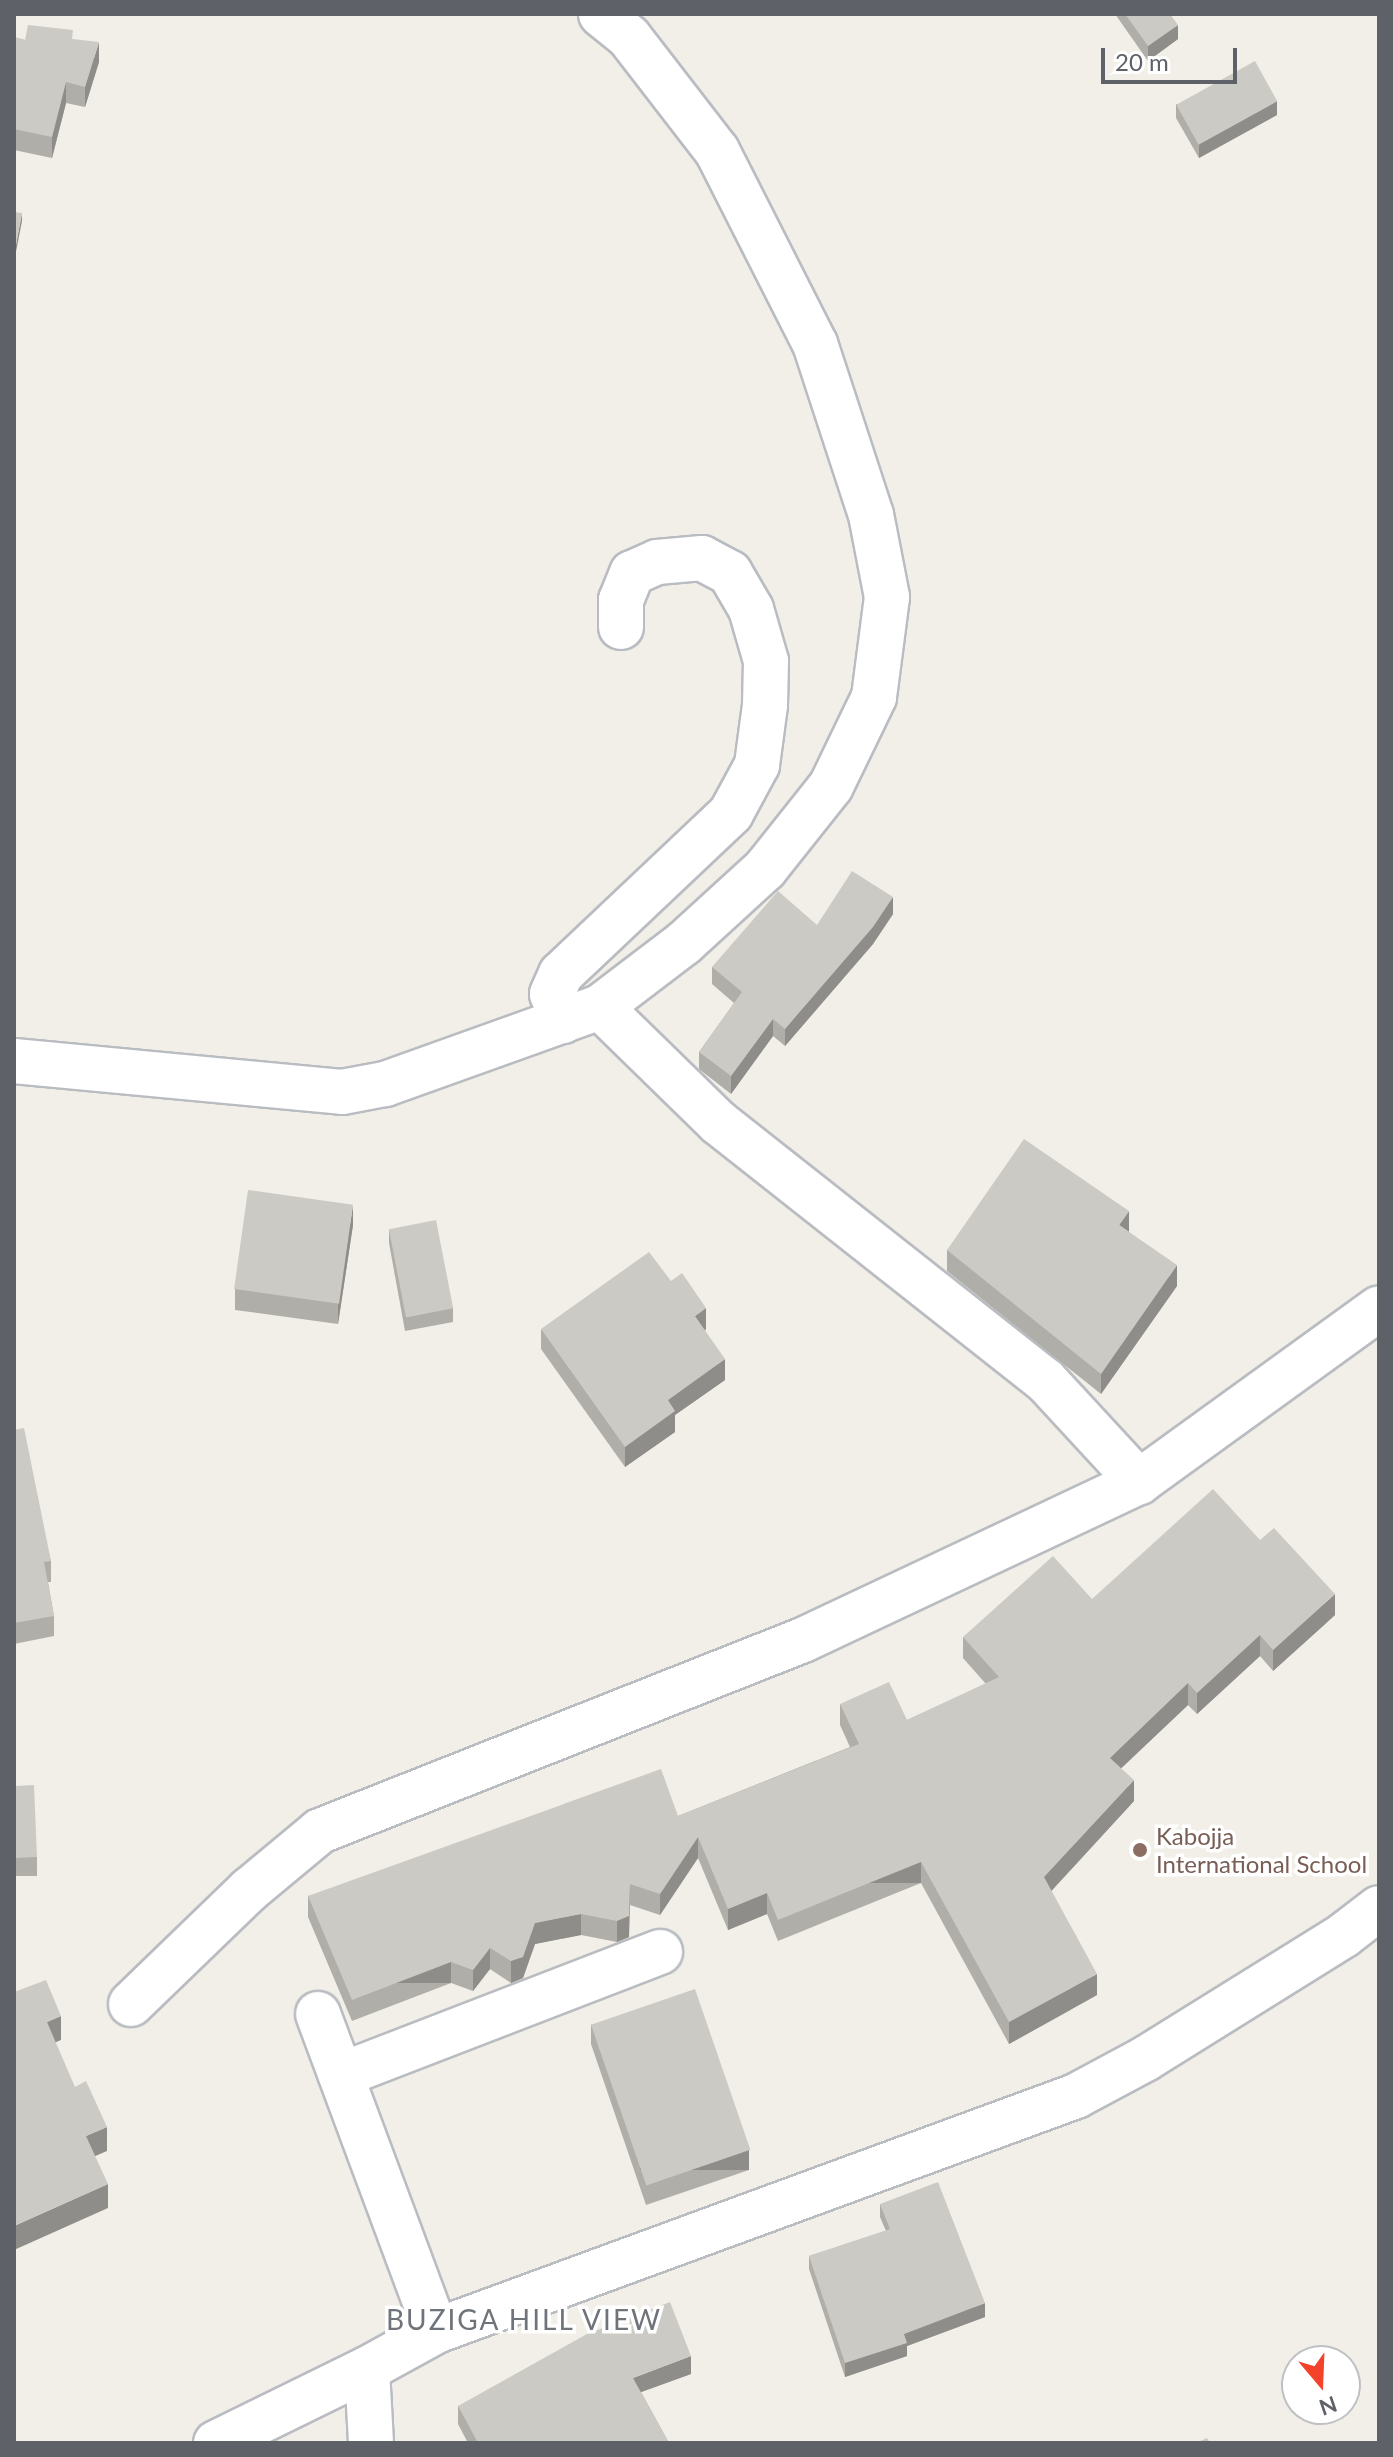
<!DOCTYPE html>
<style>
body{margin:0}
#map{position:relative;width:1393px;height:2457px;overflow:hidden;background:#f1efe7;font-family:Lato,sans-serif}
div>[style]{position:absolute}
.roads{filter:drop-shadow(2px 0 #b9bcc1) drop-shadow(-2px 0 #b9bcc1) drop-shadow(0 2px #b9bcc1) drop-shadow(0 -2px #b9bcc1)}
.minor>*{height:44px;margin:-22px;padding:0 22px;transform-origin:22px;border-radius:22px;background:#fff}
.wall>*{inset:0;background:#afaea9}
.shaded-wall>*{inset:0;background:#8f8d89;transform-origin:0 0}
.building>*{inset:0;background:#cccac4;transform-origin:0 0}
.dots>*{width:22px;height:22px;translate:-50% -50%;box-sizing:border-box;border:4px solid #fff;border-radius:50%}
span{translate:-50% -50%;white-space:nowrap;text-align:center;line-height:1.15;-webkit-text-stroke:7px #fff;paint-order:stroke}
.education-label{font-size:24px;color:#785e54}
.left{translate:0 -50%;text-align:left}
.quarter-label{font-size:28px;color:#6f747a;letter-spacing:2px}
.frame{position:absolute;inset:0;border:16px solid #5e6268;pointer-events:none}
.north{position:absolute;left:1281px;top:2345px;width:80px;height:80px;box-sizing:border-box;background:#fff;border:2px solid #bfc0c3;border-radius:50%;rotate:161deg;font-size:22px;font-weight:700;line-height:32px;text-align:center;color:#5e6268}
.north::after{content:'';display:block;margin:auto;width:28px;height:36px;background:#f3442b;clip-path:polygon(50% 0,100% 100%,50% 72%,0 100%)}
.scale{position:absolute;left:1101px;top:48px;width:136px;height:36px;box-sizing:border-box;border:4px solid #5e6268;border-top:0;padding-left:10px;font-size:24px;line-height:28px;white-space:nowrap;color:#5e6268;-webkit-text-stroke:6px #fff;paint-order:stroke}
</style>
<div id="map">
<div class="roads">
<div class="minor">
<i style="left:600px;top:1007px;width:166px;rotate:44.3deg"></i>
<i style="left:719px;top:1123px;width:415px;rotate:38.3deg"></i>
<i style="left:1045px;top:1380px;width:139px;rotate:47.3deg"></i>
<i style="left:563px;top:1021px;width:29px;rotate:-112deg"></i>
<i style="left:552px;top:994px;width:22px;rotate:-66deg"></i>
<i style="left:561px;top:974px;width:234px;rotate:-43.4deg"></i>
<i style="left:731px;top:813px;width:55px;rotate:-61.6deg"></i>
<i style="left:757px;top:765px;width:61px;rotate:-82.4deg"></i>
<i style="left:765px;top:705px;width:44px;rotate:-88.7deg"></i>
<i style="left:766px;top:661px;width:54px;rotate:-106.1deg"></i>
<i style="left:751px;top:609px;width:42px;rotate:-120.3deg"></i>
<i style="left:730px;top:573px;width:32px;rotate:-152deg"></i>
<i style="left:702px;top:558px;width:45px;rotate:174.9deg"></i>
<i style="left:657px;top:562px;width:27px;rotate:156deg"></i>
<i style="left:632px;top:573px;width:29px;rotate:112deg"></i>
<i style="left:621px;top:600px;width:27px;rotate:90deg"></i>
<i style="left:14px;top:1061px;width:329px;rotate:5.4deg"></i>
<i style="left:342px;top:1092px;width:44px;rotate:-10.5deg"></i>
<i style="left:385px;top:1084px;width:228px;rotate:-19.7deg"></i>
<i style="left:600px;top:1007px;width:106px;rotate:-37.3deg"></i>
<i style="left:684px;top:943px;width:110px;rotate:-42.4deg"></i>
<i style="left:765px;top:869px;width:106px;rotate:-51.5deg"></i>
<i style="left:831px;top:786px;width:99px;rotate:-64.2deg"></i>
<i style="left:874px;top:697px;width:101px;rotate:-82.6deg"></i>
<i style="left:887px;top:597px;width:84px;rotate:-101deg"></i>
<i style="left:871px;top:515px;width:180px;rotate:-108.1deg"></i>
<i style="left:815px;top:344px;width:216px;rotate:-116.9deg"></i>
<i style="left:717px;top:151px;width:144px;rotate:-127.7deg"></i>
<i style="left:629px;top:37px;width:36px;rotate:-141deg"></i>
<i style="left:131px;top:2004px;width:164px;rotate:-44deg"></i>
<i style="left:249px;top:1890px;width:92px;rotate:-39.7deg"></i>
<i style="left:320px;top:1831px;width:519px;rotate:-21.58deg"></i>
<i style="left:803px;top:1640px;width:371px;rotate:-25.2deg"></i>
<i style="left:1139px;top:1482px;width:296px;rotate:-35.9deg"></i>
<i style="left:318px;top:2014px;width:338px;rotate:69.6deg"></i>
<i style="left:341px;top:2075px;width:342px;rotate:-21.1deg"></i>
<i style="left:367px;top:2369px;width:74px;rotate:86.9deg"></i>
<i style="left:216px;top:2443px;width:168px;rotate:-26.1deg"></i>
<i style="left:367px;top:2369px;width:79px;rotate:-28.8deg"></i>
<i style="left:436px;top:2331px;width:682px;rotate:-20.16deg"></i>
<i style="left:1076px;top:2096px;width:78px;rotate:-28.2deg"></i>
<i style="left:1145px;top:2059px;width:234px;rotate:-31.9deg"></i>
<i style="left:1344px;top:1935px;width:44px;rotate:-37.6deg"></i>
</div>
</div>
<div class="wall">
<i style="clip-path:polygon(1115px 14px,1170px 14px,1178px 39px,1148px 61px)"></i>
<i style="clip-path:polygon(14px 37px,25px 40px,73px 39px,99px 62px,85px 107px,66px 103px,52px 158px,14px 150px)"></i>
<i style="clip-path:polygon(1176px 104px,1277px 115px,1199px 158px,1176px 118px)"></i>
<i style="clip-path:polygon(893px 914px,873px 944px,785px 1046px,773px 1036px,731px 1094px,699px 1069px,699px 1052px,734px 1003px,712px 984px,712px 967px,817px 925px)"></i>
<i style="clip-path:polygon(353px 1225px,338px 1324px,235px 1310px,235px 1289px)"></i>
<i style="clip-path:polygon(389px 1229px,453px 1308px,453px 1322px,405px 1331px,389px 1243px)"></i>
<i style="clip-path:polygon(1129px 1232px,1177px 1286px,1101px 1394px,947px 1271px,947px 1250px)"></i>
<i style="clip-path:polygon(541px 1329px,706px 1329px,705px 1330px,725px 1380px,675px 1415px,675px 1432px,625px 1467px,541px 1349px)"></i>
<i style="clip-path:polygon(14px 1430px,51px 1561px,51px 1582px,48px 1582px,54px 1616px,54px 1636px,14px 1644px)"></i>
<i style="clip-path:polygon(1260px 1540px,1335px 1615px,1273px 1671px,1260px 1656px,1197px 1714px,1188px 1705px,1121px 1768px,1134px 1801px,1051px 1891px,1097px 1995px,1009px 2044px,921px 1883px,778px 1941px,767px 1914px,728px 1930px,698px 1858px,660px 1915px,630px 1905px,629px 1937px,617px 1942px,581px 1935px,535px 1944px,523px 1978px,511px 1983px,490px 1969px,473px 1991px,451px 1983px,352px 2021px,308px 1917px,308px 1896px,678px 1816px,850px 1747px,840px 1725px,840px 1704px,907px 1720px,986px 1684px,963px 1658px,963px 1637px,1092px 1599px)"></i>
<i style="clip-path:polygon(14px 1754px,15px 1786px,37px 1857px,37px 1876px,14px 1876px)"></i>
<i style="clip-path:polygon(591px 2024px,749px 2170px,646px 2205px,591px 2044px)"></i>
<i style="clip-path:polygon(880px 2204px,985px 2317px,907px 2346px,907px 2356px,845px 2377px,809px 2269px,809px 2256px,886px 2231px,880px 2217px)"></i>
<i style="clip-path:polygon(691px 2374px,641px 2392px,669px 2443px,468px 2443px,458px 2424px,458px 2406px)"></i>
</div>
<div class="shaded-wall">
<i style="clip-path:polygon(1178px 25px,1178px 39px,1148px 61px,1148px 46px)"></i>
<i style="clip-path:polygon(99px 42px,99px 62px,85px 107px,85px 87px)"></i>
<i style="clip-path:polygon(66px 82px,66px 103px,52px 158px,52px 137px)"></i>
<i style="clip-path:polygon(1277px 101px,1277px 115px,1199px 158px,1199px 144px)"></i>
<i style="clip-path:polygon(22px 213px,22px 221px,14px 262px,14px 255px)"></i>
<i style="clip-path:polygon(893px 897px,893px 914px,873px 944px,785px 1046px,785px 1029px)"></i>
<i style="clip-path:polygon(773px 1019px,773px 1036px,731px 1094px,731px 1076px)"></i>
<i style="clip-path:polygon(353px 1205px,353px 1225px,338px 1324px,338px 1304px)"></i>
<i style="clip-path:polygon(1129px 1211px,1129px 1232px,1119px 1225px)"></i>
<i style="clip-path:polygon(1177px 1265px,1177px 1286px,1101px 1394px,1101px 1374px)"></i>
<i style="clip-path:polygon(706px 1308px,706px 1329px,695px 1337px,695px 1316px)"></i>
<i style="clip-path:polygon(725px 1359px,725px 1380px,675px 1415px,675px 1432px,625px 1467px,625px 1447px,668px 1400px)"></i>
<i style="clip-path:polygon(1335px 1594px,1335px 1615px,1273px 1671px,1273px 1650px)"></i>
<i style="clip-path:polygon(1260px 1635px,1260px 1656px,1197px 1714px,1197px 1693px)"></i>
<i style="clip-path:polygon(1188px 1683px,1188px 1705px,1110px 1779px,1110px 1758px)"></i>
<i style="clip-path:polygon(1134px 1780px,1134px 1801px,1044px 1899px,1044px 1877px)"></i>
<i style="clip-path:polygon(698px 1837px,698px 1858px,660px 1915px,660px 1894px)"></i>
<i style="left:921px;top:1862px;width:21px;height:154px;rotate:90deg"></i>
<i style="clip-path:polygon(630px 1884px,629px 1937px,617px 1942px,617px 1921px)"></i>
<i style="clip-path:polygon(767px 1893px,767px 1914px,728px 1930px,728px 1909px)"></i>
<i style="clip-path:polygon(581px 1914px,581px 1935px,535px 1944px,523px 1978px,511px 1983px,511px 1961px,535px 1923px)"></i>
<i style="clip-path:polygon(490px 1948px,490px 1969px,473px 1991px,473px 1970px)"></i>
<i style="left:451px;top:1962px;width:21px;height:106px;rotate:90deg"></i>
<i style="clip-path:polygon(1097px 1974px,1097px 1995px,1009px 2044px,1009px 2022px)"></i>
<i style="clip-path:polygon(61px 2016px,61px 2040px,47px 2046px,47px 2022px)"></i>
<i style="clip-path:polygon(107px 2127px,107px 2151px,86px 2160px,86px 2136px)"></i>
<i style="left:749px;top:2150px;width:20px;height:109px;rotate:90deg"></i>
<i style="clip-path:polygon(108px 2184px,108px 2208px,14px 2250px,14px 2226px)"></i>
<i style="clip-path:polygon(985px 2303px,985px 2317px,907px 2346px,907px 2356px,845px 2377px,845px 2363px,904px 2334px)"></i>
<i style="clip-path:polygon(691px 2356px,691px 2374px,633px 2395px,633px 2378px)"></i>
</div>
<div class="building">
<i style="clip-path:polygon(1125px 14px,1170px 14px,1178px 25px,1148px 46px)"></i>
<i style="clip-path:polygon(28px 25px,73px 30px,72px 39px,99px 42px,85px 87px,66px 82px,52px 137px,14px 129px,14px 37px,25px 40px)"></i>
<i style="left:1255px;top:61px;width:46px;height:90px;rotate:61deg"></i>
<i style="clip-path:polygon(14px 212px,22px 213px,14px 255px)"></i>
<i style="clip-path:polygon(852px 871px,893px 897px,873px 927px,785px 1029px,773px 1019px,731px 1076px,699px 1052px,742px 992px,712px 967px,778px 891px,817px 925px)"></i>
<i style="clip-path:polygon(1024px 1139px,1129px 1211px,1119px 1225px,1177px 1265px,1101px 1374px,947px 1250px)"></i>
<i style="left:248px;top:1190px;width:106px;height:100px;rotate:8deg"></i>
<i style="left:436px;top:1220px;width:90px;height:48px;rotate:79deg"></i>
<i style="clip-path:polygon(649px 1252px,671px 1281px,682px 1273px,706px 1308px,695px 1316px,725px 1359px,668px 1400px,675px 1411px,625px 1447px,541px 1329px)"></i>
<i style="clip-path:polygon(24px 1428px,51px 1561px,44px 1562px,54px 1616px,14px 1623px,14px 1430px)"></i>
<i style="clip-path:polygon(1213px 1489px,1260px 1540px,1274px 1528px,1335px 1594px,1273px 1650px,1260px 1635px,1197px 1693px,1188px 1683px,1110px 1758px,1134px 1780px,1044px 1877px,1097px 1974px,1009px 2022px,921px 1862px,778px 1920px,767px 1893px,728px 1909px,698px 1837px,660px 1894px,630px 1884px,629px 1916px,617px 1921px,581px 1914px,535px 1923px,523px 1957px,511px 1961px,490px 1948px,473px 1970px,451px 1962px,352px 2000px,308px 1896px,661px 1769px,678px 1816px,859px 1744px,840px 1704px,889px 1682px,907px 1720px,999px 1677px,963px 1637px,1053px 1556px,1092px 1599px)"></i>
<i style="clip-path:polygon(14px 1754px,15px 1786px,34px 1785px,37px 1857px,14px 1858px)"></i>
<i style="clip-path:polygon(46px 1980px,61px 2016px,47px 2022px,75px 2087px,86px 2081px,107px 2127px,86px 2136px,108px 2184px,14px 2226px,14px 1992px)"></i>
<i style="left:695px;top:1989px;width:170px;height:110px;rotate:71deg"></i>
<i style="clip-path:polygon(938px 2182px,985px 2303px,904px 2334px,907px 2343px,845px 2363px,809px 2256px,890px 2229px,880px 2204px)"></i>
<i style="clip-path:polygon(670px 2302px,691px 2356px,633px 2378px,669px 2443px,478px 2443px,458px 2406px,587px 2334px)"></i>
<i style="clip-path:polygon(1207px 2438px,1210px 2443px,1196px 2443px)"></i>
</div>
<div class="dots">
<i style="left:1140px;top:1850px;background:#8d6e63"></i>
</div>
<div class="education-label">
<span class="left" style="left:1156px;top:1850px">Kabojja<br>International School</span>
</div>
<div class="quarter-label">
<span style="left:524px;top:2319px">BUZIGA HILL VIEW</span>
</div>
<div class="frame"></div>
<div class="north">N</div>
<div class="scale">20 m</div>
</div>
